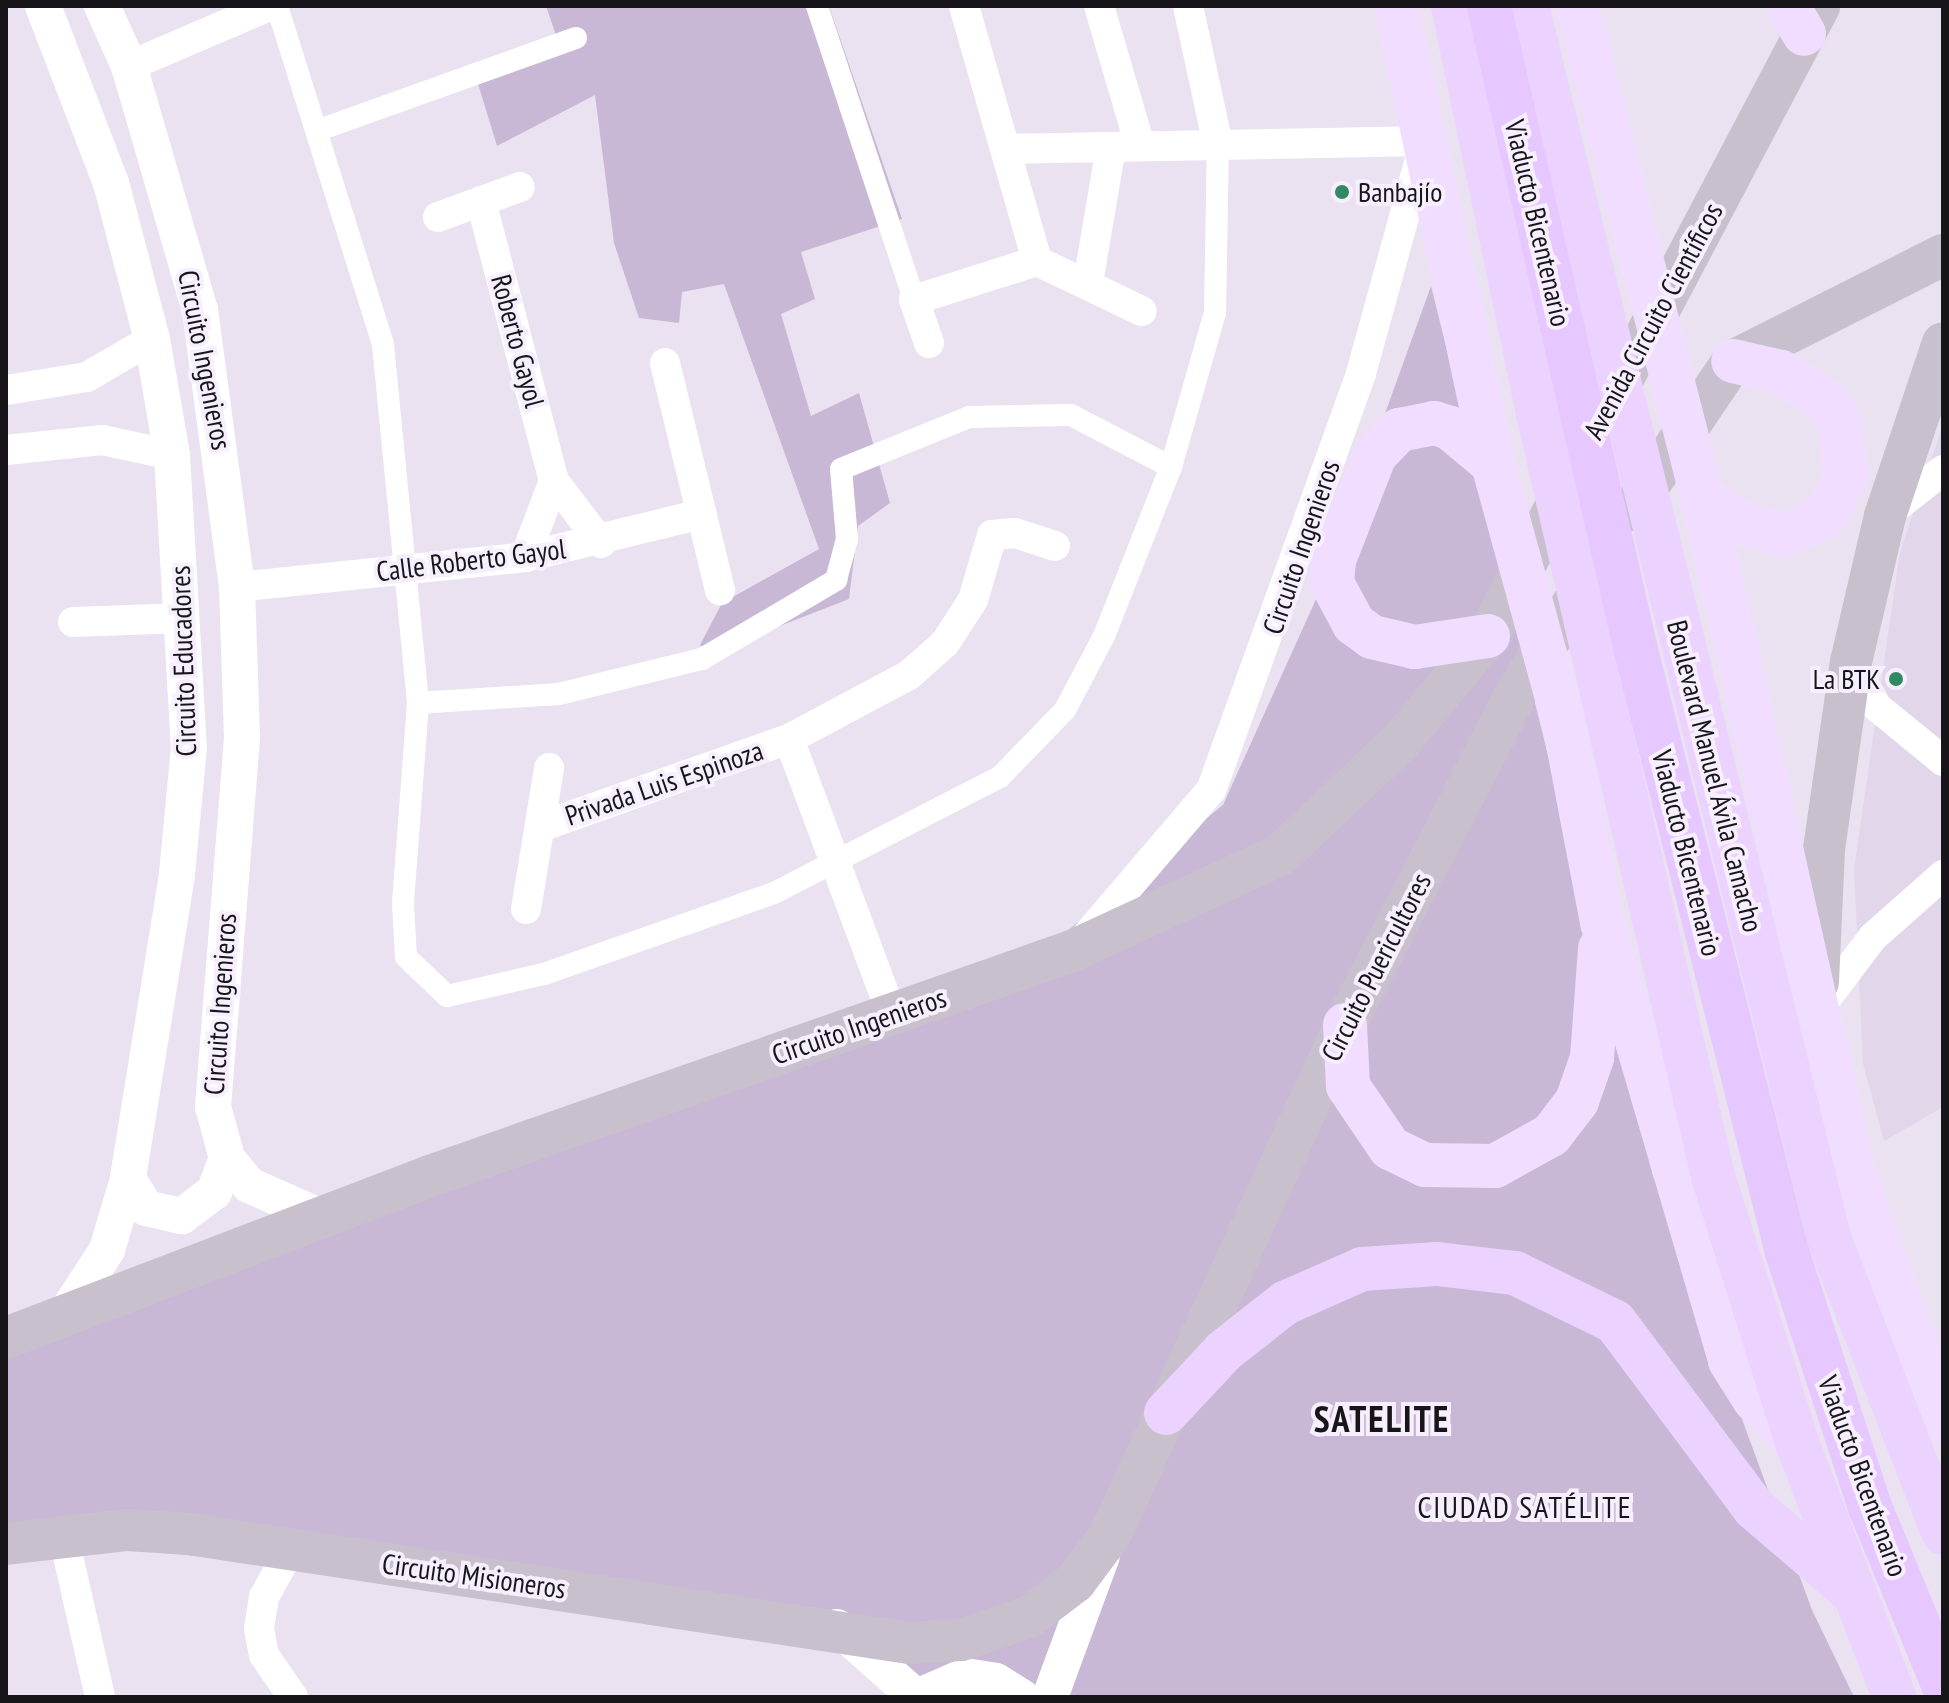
<!DOCTYPE html>
<meta charset="utf-8">
<style>
body{margin:0}
#map{position:relative;width:1949px;height:1703px;overflow:hidden;background:#eae2f0;font-family:"PT Sans Narrow",sans-serif}
div>[style]{position:absolute}
.built>*{inset:0;background:#e2d6eb}
.green>*{inset:0;background:#c8b8d5}
.pedestrian>*{height:22px;margin:-11px;padding:0 11px;transform-origin:11px;border-radius:11px;background:#fff}
.minor>*{height:30px;margin:-15px;padding:0 15px;transform-origin:15px;border-radius:15px;background:#fff}
.tertiary>*{height:36px;margin:-18px;padding:0 18px;transform-origin:18px;border-radius:18px;background:#fff}
.secondary>*{height:42px;margin:-21px;padding:0 21px;transform-origin:21px;border-radius:21px;background:#c9c0ce}
.primary>*{height:44px;margin:-22px;padding:0 22px;transform-origin:22px;border-radius:22px;background:#f0ddff}
.trunk>*{height:44px;margin:-22px;padding:0 22px;transform-origin:22px;border-radius:22px;background:#ebd2ff}
.motorway>*{height:44px;margin:-22px;padding:0 22px;transform-origin:22px;border-radius:22px;background:#e6c7ff}
.dots>*{width:22px;height:22px;translate:-50% -50%;box-sizing:border-box;border:4px solid #f7effe;border-radius:50%}
span{translate:-50% -50%;white-space:nowrap;text-align:center;line-height:1.15;-webkit-text-stroke:8px #f7effe;paint-order:stroke}
.poi-label{font-size:28px;color:#18151a}
.left{translate:0 -50%;text-align:left}
.right{translate:-100% -50%;text-align:right}
.street-label{font-size:28px;color:#18151a}
.neighbourhood-label{font-size:30px;color:#18151a;letter-spacing:2px}
.district-label{font-size:36px;color:#18151a;font-weight:700;letter-spacing:2px}
.frame{position:absolute;inset:0;border:8px solid #18151a;pointer-events:none}
</style>
<div id="map">
<div class="built">
<i style="clip-path:polygon(1943px 425px,1943px 1107px,1884px 1141px,1863px 1064px,1854px 869px,1900px 552px)"></i>
</div>
<div class="green">
<i style="clip-path:polygon(546px 6px,829px 6px,902px 219px,801px 252px,815px 299px,781px 314px,811px 416px,859px 393px,890px 503px,858px 526px,849px 599px,711px 653px,700px 645px,722px 603px,819px 549px,724px 284px,682px 292px,679px 323px,639px 318px,614px 243px,595px 95px,497px 146px,475px 74px,559px 44px)"></i>
<i style="clip-path:polygon(1431px 286px,1653px 1176px,1812px 1610px,1854px 1697px,930px 1697px,837px 1623px,6px 1536px,6px 1337px,1019px 970px,1223px 805px,1326px 577px)"></i>
</div>
<div class="pedestrian">
<i style="left:277px;top:6px;width:355px;rotate:72.6deg"></i>
<i style="left:383px;top:345px;width:360px;rotate:84.4deg"></i>
<i style="left:418px;top:703px;width:202px;rotate:94.3deg"></i>
<i style="left:403px;top:904px;width:53px;rotate:86.8deg"></i>
<i style="left:406px;top:957px;width:57px;rotate:43.6deg"></i>
<i style="left:447px;top:996px;width:99px;rotate:-12.8deg"></i>
<i style="left:544px;top:974px;width:244px;rotate:-19.4deg"></i>
<i style="left:774px;top:893px;width:254px;rotate:-27.2deg"></i>
<i style="left:1000px;top:777px;width:93px;rotate:-45.9deg"></i>
<i style="left:1065px;top:710px;width:84px;rotate:-62.2deg"></i>
<i style="left:1104px;top:636px;width:182px;rotate:-68.4deg"></i>
<i style="left:1171px;top:467px;width:160px;rotate:-74.1deg"></i>
<i style="left:1215px;top:313px;width:168px;rotate:-89deg"></i>
<i style="left:817px;top:6px;width:310px;rotate:71.7deg"></i>
<i style="left:319px;top:130px;width:273px;rotate:-19.7deg"></i>
<i style="left:418px;top:703px;width:141px;rotate:-3.7deg"></i>
<i style="left:559px;top:694px;width:147px;rotate:-13.8deg"></i>
<i style="left:702px;top:659px;width:156px;rotate:-30.5deg"></i>
<i style="left:836px;top:580px;width:42px;rotate:-75deg"></i>
<i style="left:847px;top:539px;width:70px;rotate:-94.9deg"></i>
<i style="left:841px;top:469px;width:138px;rotate:-22.1deg"></i>
<i style="left:969px;top:417px;width:102px;rotate:-1.1deg"></i>
<i style="left:1071px;top:415px;width:113px;rotate:27.5deg"></i>
</div>
<div class="minor">
<i style="left:964px;top:6px;width:265px;rotate:74deg"></i>
<i style="left:1099px;top:6px;width:145px;rotate:73.6deg"></i>
<i style="left:1188px;top:6px;width:142px;rotate:77.8deg"></i>
<i style="left:129px;top:66px;width:152px;rotate:-23.2deg"></i>
<i style="left:1008px;top:149px;width:417px;rotate:-1.1deg"></i>
<i style="left:1425px;top:141px;width:242px;rotate:105.4deg"></i>
<i style="left:1361px;top:374px;width:442px;rotate:109.8deg"></i>
<i style="left:1211px;top:790px;width:199px;rotate:130.5deg"></i>
<i style="left:481px;top:201px;width:289px;rotate:75.4deg"></i>
<i style="left:554px;top:481px;width:78px;rotate:52.8deg"></i>
<i style="left:438px;top:217px;width:87px;rotate:-20.1deg"></i>
<i style="left:1088px;top:283px;width:138px;rotate:-80.4deg"></i>
<i style="left:929px;top:343px;width:46px;rotate:-109.2deg"></i>
<i style="left:914px;top:300px;width:129px;rotate:-17.6deg"></i>
<i style="left:1037px;top:261px;width:116px;rotate:25.5deg"></i>
<i style="left:665px;top:363px;width:234px;rotate:76.4deg"></i>
<i style="left:6px;top:390px;width:82px;rotate:-9.1deg"></i>
<i style="left:87px;top:377px;width:75px;rotate:-30.3deg"></i>
<i style="left:6px;top:450px;width:97px;rotate:-5.9deg"></i>
<i style="left:102px;top:440px;width:72px;rotate:12.1deg"></i>
<i style="left:1885px;top:516px;width:74px;rotate:-38.4deg"></i>
<i style="left:525px;top:557px;width:81px;rotate:-69.1deg"></i>
<i style="left:237px;top:587px;width:290px;rotate:-5.9deg"></i>
<i style="left:525px;top:557px;width:182px;rotate:-13.7deg"></i>
<i style="left:73px;top:622px;width:111px;rotate:-2.1deg"></i>
<i style="left:1851px;top:662px;width:52px;rotate:60deg"></i>
<i style="left:1877px;top:707px;width:85px;rotate:39.3deg"></i>
<i style="left:789px;top:739px;width:295px;rotate:69.5deg"></i>
<i style="left:540px;top:827px;width:264px;rotate:-19.5deg"></i>
<i style="left:789px;top:739px;width:136px;rotate:-28.1deg"></i>
<i style="left:909px;top:675px;width:48px;rotate:-41.6deg"></i>
<i style="left:945px;top:643px;width:51px;rotate:-56.9deg"></i>
<i style="left:973px;top:600px;width:68px;rotate:-73.7deg"></i>
<i style="left:992px;top:535px;width:23px;rotate:-5deg"></i>
<i style="left:1015px;top:533px;width:42px;rotate:18deg"></i>
<i style="left:526px;top:909px;width:143px;rotate:-80.7deg"></i>
<i style="left:1817px;top:1011px;width:93px;rotate:-52.9deg"></i>
<i style="left:1873px;top:937px;width:94px;rotate:-41.5deg"></i>
<i style="left:63px;top:1534px;width:167px;rotate:77.2deg"></i>
<i style="left:290px;top:1550px;width:54px;rotate:119deg"></i>
<i style="left:264px;top:1597px;width:32px;rotate:99deg"></i>
<i style="left:259px;top:1629px;width:26px;rotate:79deg"></i>
<i style="left:264px;top:1655px;width:51px;rotate:55.4deg"></i>
</div>
<div class="tertiary">
<i style="left:43px;top:6px;width:190px;rotate:69deg"></i>
<i style="left:111px;top:183px;width:161px;rotate:75.3deg"></i>
<i style="left:152px;top:339px;width:118px;rotate:80.2deg"></i>
<i style="left:172px;top:455px;width:292px;rotate:86.7deg"></i>
<i style="left:189px;top:747px;width:129px;rotate:95.4deg"></i>
<i style="left:177px;top:875px;width:308px;rotate:99.2deg"></i>
<i style="left:128px;top:1179px;width:74px;rotate:106.5deg"></i>
<i style="left:107px;top:1250px;width:79px;rotate:123.1deg"></i>
<i style="left:102px;top:6px;width:66px;rotate:65.8deg"></i>
<i style="left:129px;top:66px;width:254px;rotate:73.8deg"></i>
<i style="left:200px;top:310px;width:279px;rotate:82.4deg"></i>
<i style="left:237px;top:587px;width:151px;rotate:88.1deg"></i>
<i style="left:242px;top:738px;width:370px;rotate:94.5deg"></i>
<i style="left:213px;top:1107px;width:53px;rotate:74.6deg"></i>
<i style="left:227px;top:1158px;width:35px;rotate:51deg"></i>
<i style="left:249px;top:1185px;width:77px;rotate:23.9deg"></i>
<i style="left:128px;top:1179px;width:34px;rotate:58deg"></i>
<i style="left:146px;top:1208px;width:37px;rotate:13deg"></i>
<i style="left:182px;top:1216px;width:40px;rotate:-37deg"></i>
<i style="left:214px;top:1192px;width:36px;rotate:-69deg"></i>
<i style="left:837px;top:1627px;width:106px;rotate:41.5deg"></i>
<i style="left:917px;top:1697px;width:52px;rotate:-23.6deg"></i>
<i style="left:965px;top:1676px;width:31px;rotate:9deg"></i>
<i style="left:996px;top:1681px;width:31px;rotate:32deg"></i>
<i style="left:1050px;top:1697px;width:150px;rotate:-69.8deg"></i>
</div>
<div class="secondary">
<i style="left:1608px;top:407px;width:453px;rotate:-62.2deg"></i>
<i style="left:1632px;top:510px;width:180px;rotate:-55.9deg"></i>
<i style="left:1733px;top:361px;width:235px;rotate:-26.8deg"></i>
<i style="left:1818px;top:982px;width:133px;rotate:-87.4deg"></i>
<i style="left:1824px;top:849px;width:189px;rotate:-81.8deg"></i>
<i style="left:1851px;top:662px;width:150px;rotate:-76.9deg"></i>
<i style="left:1885px;top:516px;width:182px;rotate:-71.5deg"></i>
<i style="left:6px;top:1338px;width:451px;rotate:-20.9deg"></i>
<i style="left:427px;top:1177px;width:683px;rotate:-19.31deg"></i>
<i style="left:1072px;top:951px;width:229px;rotate:-24.8deg"></i>
<i style="left:1280px;top:855px;width:166px;rotate:-43.3deg"></i>
<i style="left:1401px;top:741px;width:136px;rotate:-50.4deg"></i>
<i style="left:1488px;top:636px;width:177px;rotate:-62.4deg"></i>
<i style="left:6px;top:1544px;width:122px;rotate:-6.6deg"></i>
<i style="left:127px;top:1530px;width:62px;rotate:3.7deg"></i>
<i style="left:189px;top:1534px;width:728px;rotate:8.61deg"></i>
<i style="left:909px;top:1643px;width:52px;rotate:-3.3deg"></i>
<i style="left:961px;top:1640px;width:72px;rotate:-18.7deg"></i>
<i style="left:1029px;top:1617px;width:58px;rotate:-37.3deg"></i>
<i style="left:1075px;top:1582px;width:59px;rotate:-53.3deg"></i>
<i style="left:1110px;top:1535px;width:562px;rotate:-65.26deg"></i>
<i style="left:1345px;top:1025px;width:377px;rotate:-62.7deg"></i>
<i style="left:1518px;top:690px;width:138px;rotate:-57.7deg"></i>
</div>
<div class="primary">
<i style="left:1396px;top:6px;width:468px;rotate:78deg"></i>
<i style="left:1493px;top:464px;width:269px;rotate:74.7deg"></i>
<i style="left:1564px;top:723px;width:203px;rotate:79.2deg"></i>
<i style="left:1602px;top:922px;width:457px;rotate:73.7deg"></i>
<i style="left:1730px;top:1361px;width:45px;rotate:57.7deg"></i>
<i style="left:1754px;top:1399px;width:64px;rotate:46.3deg"></i>
<i style="left:1577px;top:6px;width:518px;rotate:75.7deg"></i>
<i style="left:1705px;top:508px;width:678px;rotate:77.4deg"></i>
<i style="left:1853px;top:1170px;width:267px;rotate:70.3deg"></i>
<i style="left:1788px;top:6px;width:32px;rotate:60deg"></i>
<i style="left:1702px;top:497px;width:49px;rotate:33.4deg"></i>
<i style="left:1743px;top:524px;width:41px;rotate:15.8deg"></i>
<i style="left:1782px;top:535px;width:45px;rotate:-22deg"></i>
<i style="left:1824px;top:518px;width:47px;rotate:-62.4deg"></i>
<i style="left:1846px;top:476px;width:50px;rotate:-95.7deg"></i>
<i style="left:1841px;top:426px;width:29px;rotate:-121deg"></i>
<i style="left:1826px;top:401px;width:54px;rotate:-147.2deg"></i>
<i style="left:1781px;top:372px;width:49px;rotate:-167.1deg"></i>
<i style="left:1488px;top:636px;width:74px;rotate:171.4deg"></i>
<i style="left:1415px;top:647px;width:44px;rotate:-166.9deg"></i>
<i style="left:1372px;top:637px;width:22px;rotate:-144deg"></i>
<i style="left:1354px;top:624px;width:47px;rotate:-118.2deg"></i>
<i style="left:1332px;top:583px;width:23px;rotate:-85deg"></i>
<i style="left:1334px;top:560px;width:113px;rotate:-68.7deg"></i>
<i style="left:1375px;top:455px;width:35px;rotate:-46deg"></i>
<i style="left:1399px;top:430px;width:36px;rotate:-11deg"></i>
<i style="left:1434px;top:423px;width:17px;rotate:17deg"></i>
<i style="left:1450px;top:428px;width:56px;rotate:39.9deg"></i>
<i style="left:1345px;top:1025px;width:61px;rotate:87.2deg"></i>
<i style="left:1348px;top:1086px;width:75px;rotate:55.9deg"></i>
<i style="left:1390px;top:1148px;width:39px;rotate:26deg"></i>
<i style="left:1425px;top:1165px;width:70px;rotate:0.8deg"></i>
<i style="left:1495px;top:1166px;width:64px;rotate:-29deg"></i>
<i style="left:1551px;top:1135px;width:43px;rotate:-52.6deg"></i>
<i style="left:1577px;top:1101px;width:46px;rotate:-70.8deg"></i>
<i style="left:1592px;top:1058px;width:110px;rotate:-85.8deg"></i>
</div>
<div class="trunk">
<i style="left:1453px;top:6px;width:412px;rotate:78.2deg"></i>
<i style="left:1537px;top:409px;width:787px;rotate:77.08deg"></i>
<i style="left:1713px;top:1176px;width:282px;rotate:72.5deg"></i>
<i style="left:1798px;top:1445px;width:270px;rotate:69.1deg"></i>
<i style="left:1527px;top:6px;width:1272px;rotate:76.22deg"></i>
<i style="left:1830px;top:1241px;width:313px;rotate:68.8deg"></i>
<i style="left:1166px;top:1413px;width:85px;rotate:-46.9deg"></i>
<i style="left:1224px;top:1351px;width:78px;rotate:-38.2deg"></i>
<i style="left:1285px;top:1303px;width:84px;rotate:-23.8deg"></i>
<i style="left:1362px;top:1269px;width:75px;rotate:-3.8deg"></i>
<i style="left:1437px;top:1264px;width:79px;rotate:6.6deg"></i>
<i style="left:1515px;top:1273px;width:111px;rotate:26.1deg"></i>
<i style="left:1615px;top:1322px;width:232px;rotate:53.2deg"></i>
<i style="left:1754px;top:1508px;width:125px;rotate:40.5deg"></i>
</div>
<div class="motorway">
<i style="left:1489px;top:6px;width:656px;rotate:77.15deg"></i>
<i style="left:1635px;top:646px;width:625px;rotate:75.92deg"></i>
<i style="left:1787px;top:1252px;width:268px;rotate:72deg"></i>
<i style="left:1870px;top:1507px;width:191px;rotate:67.6deg"></i>
</div>
<div class="dots">
<i style="left:1342px;top:192px;background:#2f8a61"></i>
<i style="left:1896px;top:679px;background:#2f8a61"></i>
</div>
<div class="poi-label">
<span class="left" style="left:1358px;top:192px">Banbajío</span>
<span class="right" style="left:1880px;top:679px">La BTK</span>
</div>
<div class="street-label">
<span style="left:1538px;top:223px;rotate:77deg">Viaducto Bicentenario</span>
<span style="left:1653px;top:321px;rotate:-62deg">Avenida Circuito Científicos</span>
<span style="left:518px;top:341px;rotate:75deg">Roberto Gayol</span>
<span style="left:205px;top:360px;rotate:79deg">Circuito Ingenieros</span>
<span style="left:1301px;top:547px;rotate:-71deg">Circuito Ingenieros</span>
<span style="left:471px;top:560px;rotate:-7deg">Calle Roberto Gayol</span>
<span style="left:183px;top:661px;rotate:-92deg">Circuito Educadores</span>
<span style="left:1715px;top:776px;rotate:76deg">Boulevard Manuel Ávila Camacho</span>
<span style="left:664px;top:783px;rotate:-19deg">Privada Luis Espinoza</span>
<span style="left:1687px;top:853px;rotate:76deg">Viaducto Bicentenario</span>
<span style="left:1376px;top:967px;rotate:-63deg">Circuito Puericultores</span>
<span style="left:220px;top:1004px;rotate:-86deg">Circuito Ingenieros</span>
<span style="left:859px;top:1026px;rotate:-19deg">Circuito Ingenieros</span>
<span style="left:1863px;top:1476px;rotate:70deg">Viaducto Bicentenario</span>
<span style="left:474px;top:1576px;rotate:8deg">Circuito Misioneros</span>
</div>
<div class="neighbourhood-label">
<span style="left:1525px;top:1507px">CIUDAD SATÉLITE</span>
</div>
<div class="district-label">
<span style="left:1382px;top:1419px">SATELITE</span>
</div>
<div class="frame"></div>
</div>
